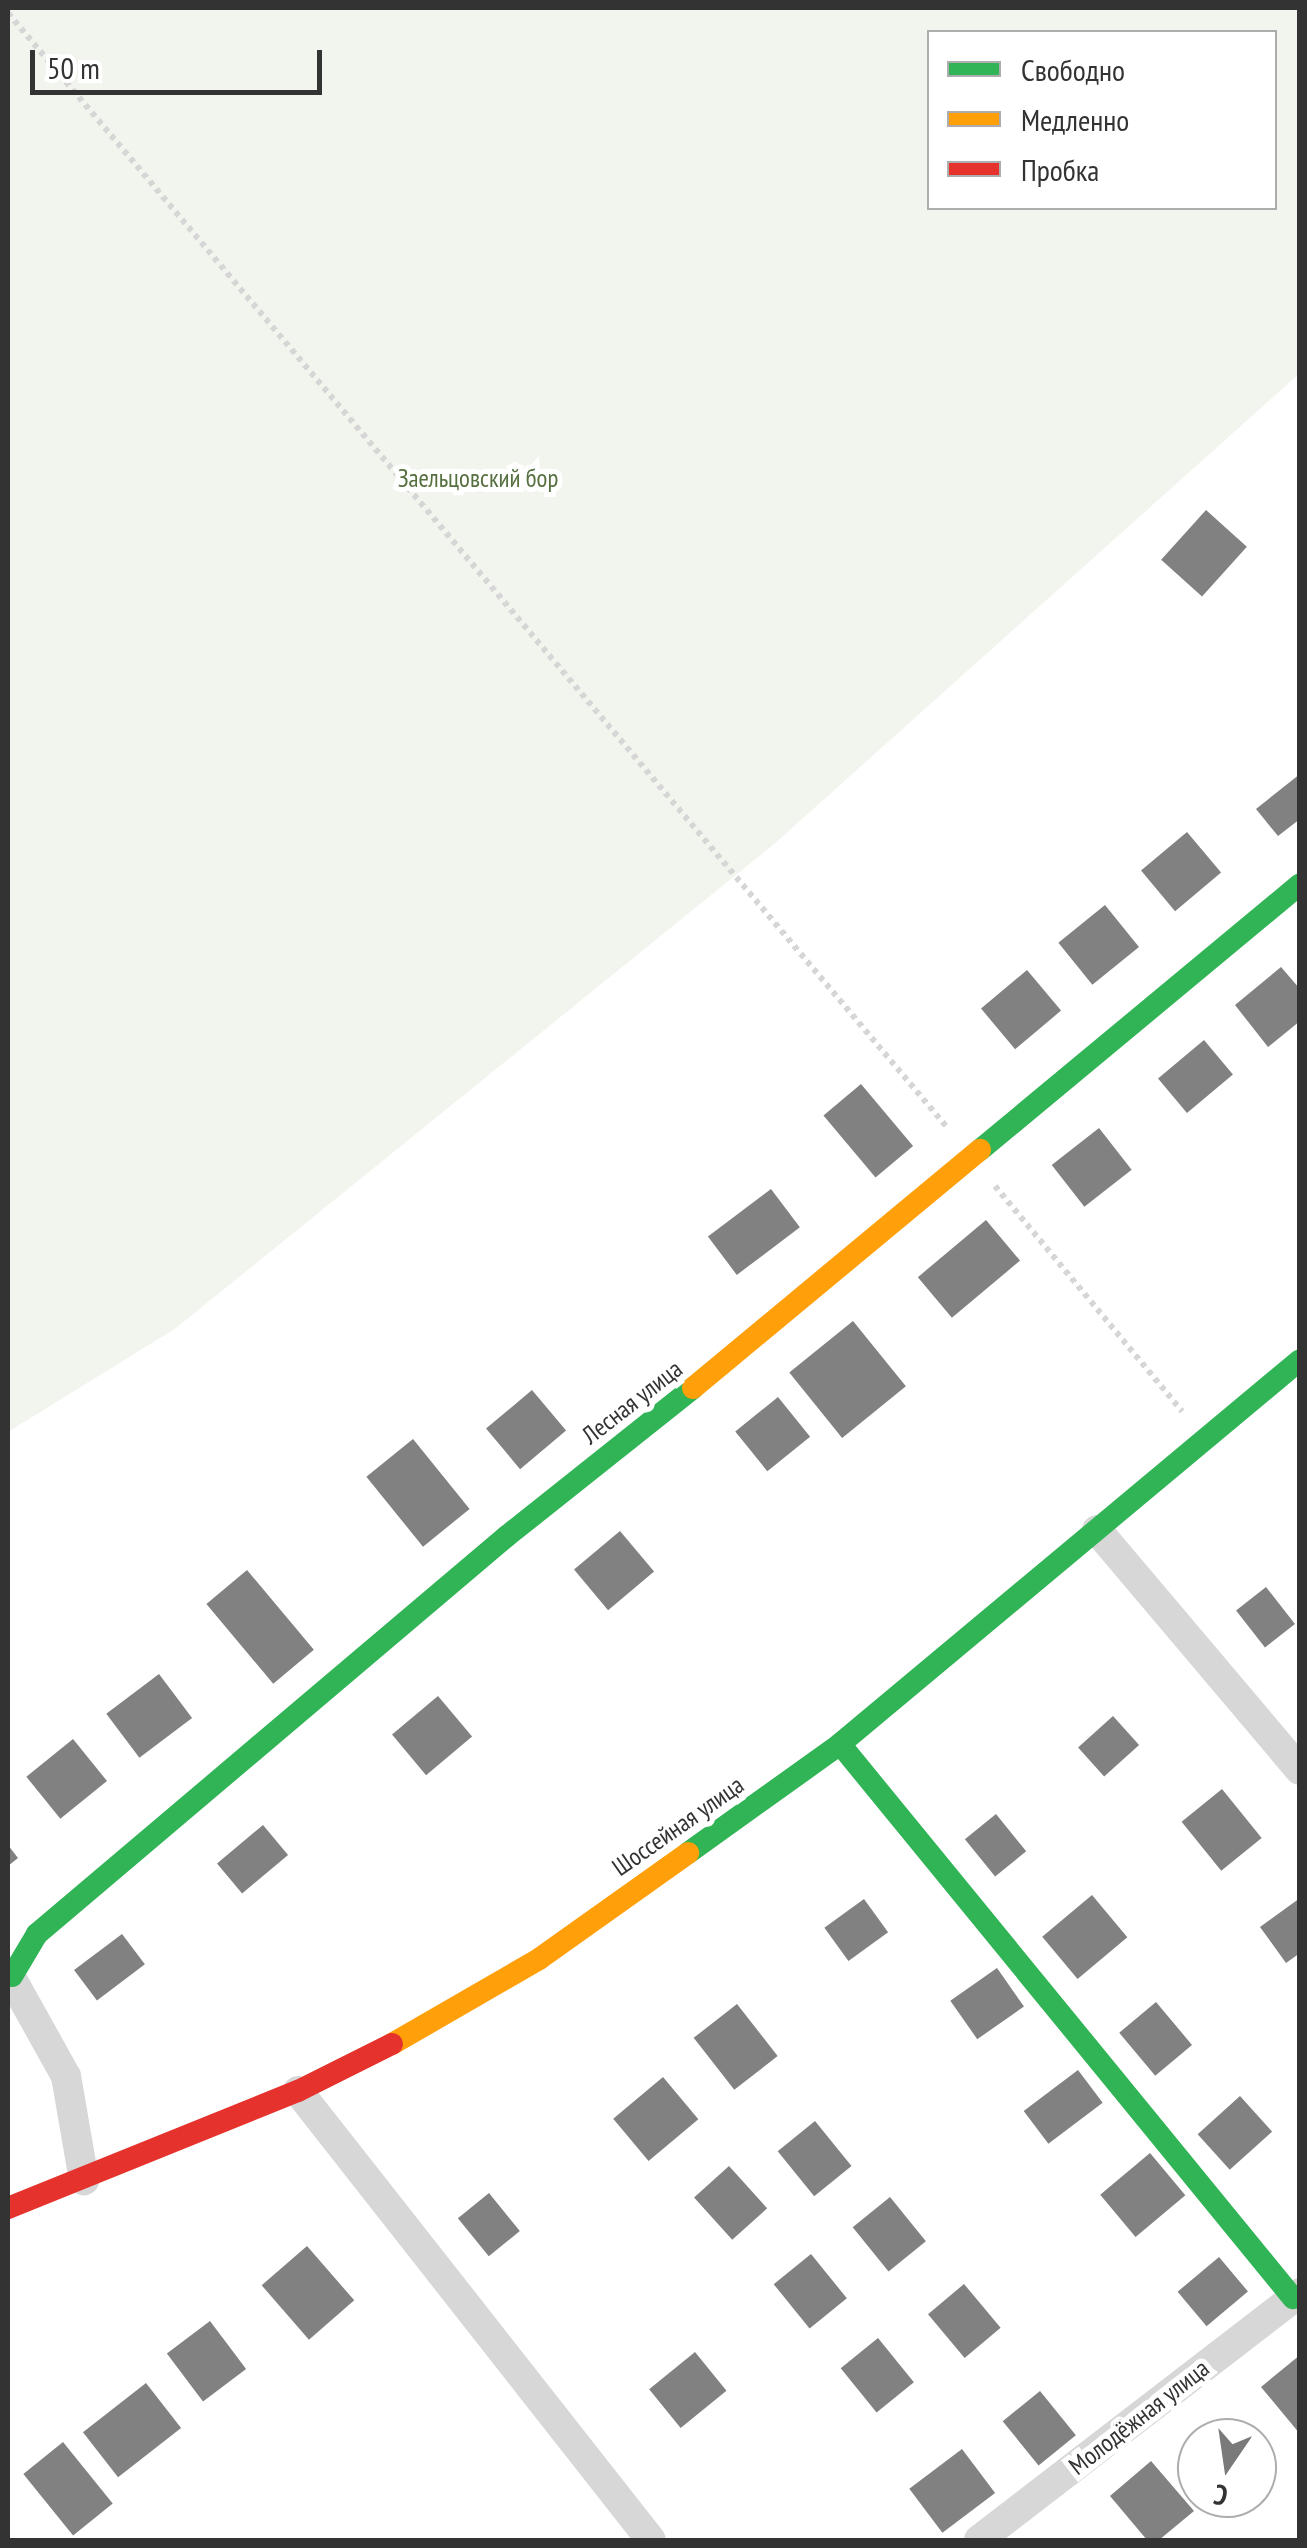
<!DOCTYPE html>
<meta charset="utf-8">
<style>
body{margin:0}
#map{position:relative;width:1307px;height:2548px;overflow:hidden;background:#fff;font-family:"PT Sans Narrow",sans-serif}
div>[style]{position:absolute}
.green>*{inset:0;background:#f1f5ed}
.building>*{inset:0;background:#818181;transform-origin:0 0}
.path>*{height:6px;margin-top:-3px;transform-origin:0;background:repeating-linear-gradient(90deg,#d6d6d6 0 5px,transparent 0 10px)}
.street>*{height:30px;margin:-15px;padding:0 15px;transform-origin:15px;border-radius:15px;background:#d7d7d7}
.fast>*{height:22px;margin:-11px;padding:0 11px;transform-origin:11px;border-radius:11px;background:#30b455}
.slow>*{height:22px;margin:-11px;padding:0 11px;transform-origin:11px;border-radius:11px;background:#ff9f0a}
.jam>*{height:22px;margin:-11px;padding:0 11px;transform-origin:11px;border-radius:11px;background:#e5322d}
span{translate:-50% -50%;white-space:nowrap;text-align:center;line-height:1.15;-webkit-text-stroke:10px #fff;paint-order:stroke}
.park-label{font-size:25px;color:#56703f}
.street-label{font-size:25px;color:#333}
.frame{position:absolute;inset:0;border:10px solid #333;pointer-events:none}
.legend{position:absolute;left:927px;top:30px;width:350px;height:180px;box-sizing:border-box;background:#fff;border:2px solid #adadad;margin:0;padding:12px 18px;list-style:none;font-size:30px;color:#333}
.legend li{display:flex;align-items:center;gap:20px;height:50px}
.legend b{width:50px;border:2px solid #adadad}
.north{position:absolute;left:1177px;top:2418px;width:100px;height:100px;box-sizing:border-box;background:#fff;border:2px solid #adadad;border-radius:50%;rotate:193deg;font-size:28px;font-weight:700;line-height:40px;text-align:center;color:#333}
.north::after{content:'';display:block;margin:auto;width:35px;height:45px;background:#7a7a7a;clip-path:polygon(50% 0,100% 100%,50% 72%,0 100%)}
.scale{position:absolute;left:30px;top:50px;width:292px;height:45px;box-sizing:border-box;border:5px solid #333;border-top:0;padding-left:12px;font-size:30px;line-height:35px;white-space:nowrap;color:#333;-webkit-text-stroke:8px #fff;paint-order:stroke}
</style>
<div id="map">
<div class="green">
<i style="clip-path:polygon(evenodd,8px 8px,1299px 8px,1300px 373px,773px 845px,176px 1328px,8px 1432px,8px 8px,929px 32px,1274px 32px,1274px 208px,929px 208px,929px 32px)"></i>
</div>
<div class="building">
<i style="left:1206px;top:510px;width:55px;height:67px;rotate:42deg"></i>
<i style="clip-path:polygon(1300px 774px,1300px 819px,1278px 836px,1256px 809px)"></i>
<i style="left:1187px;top:832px;width:53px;height:60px;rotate:50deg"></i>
<i style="left:1105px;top:905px;width:54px;height:60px;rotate:51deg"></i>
<i style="clip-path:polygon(1281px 967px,1300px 989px,1300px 1021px,1268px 1047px,1235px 1005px)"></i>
<i style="left:1027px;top:970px;width:53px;height:60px;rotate:50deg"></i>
<i style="left:1204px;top:1040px;width:45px;height:60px;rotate:50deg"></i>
<i style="left:861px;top:1084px;width:81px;height:49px;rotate:50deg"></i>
<i style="left:1099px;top:1128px;width:53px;height:60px;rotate:52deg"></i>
<i style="left:771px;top:1189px;width:48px;height:79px;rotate:53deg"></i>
<i style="left:986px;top:1220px;width:53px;height:89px;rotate:50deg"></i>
<i style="left:853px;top:1321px;width:84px;height:82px;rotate:51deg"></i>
<i style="left:532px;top:1390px;width:53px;height:60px;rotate:50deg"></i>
<i style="left:778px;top:1397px;width:51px;height:55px;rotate:51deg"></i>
<i style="left:413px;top:1439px;width:90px;height:60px;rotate:51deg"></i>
<i style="left:620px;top:1531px;width:53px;height:60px;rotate:50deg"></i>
<i style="left:247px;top:1570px;width:104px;height:53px;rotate:50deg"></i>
<i style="left:1266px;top:1587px;width:47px;height:38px;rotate:52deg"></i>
<i style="left:159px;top:1674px;width:55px;height:66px;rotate:53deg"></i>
<i style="left:438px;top:1696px;width:53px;height:60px;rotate:50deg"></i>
<i style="left:1113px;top:1716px;width:39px;height:47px;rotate:48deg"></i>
<i style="left:73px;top:1739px;width:54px;height:60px;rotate:51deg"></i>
<i style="left:1222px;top:1789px;width:63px;height:52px;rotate:51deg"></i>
<i style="left:996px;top:1814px;width:48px;height:40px;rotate:51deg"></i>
<i style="left:263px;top:1825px;width:39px;height:60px;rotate:50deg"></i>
<i style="clip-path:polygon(8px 1845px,18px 1858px,8px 1866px)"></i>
<i style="left:1092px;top:1895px;width:55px;height:65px;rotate:50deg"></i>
<i style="clip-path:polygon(1300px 1898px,1300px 1953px,1286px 1963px,1260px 1927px)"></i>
<i style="left:864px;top:1899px;width:41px;height:49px;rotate:54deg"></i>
<i style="left:122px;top:1934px;width:38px;height:60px;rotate:53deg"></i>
<i style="left:997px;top:1968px;width:47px;height:57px;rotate:55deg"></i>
<i style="left:1156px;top:2002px;width:56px;height:48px;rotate:50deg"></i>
<i style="left:737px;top:2004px;width:66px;height:55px;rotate:52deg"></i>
<i style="left:1078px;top:2070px;width:41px;height:68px;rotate:53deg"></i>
<i style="left:663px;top:2077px;width:55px;height:65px;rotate:50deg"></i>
<i style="left:1240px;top:2096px;width:48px;height:57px;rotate:48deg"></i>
<i style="left:815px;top:2121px;width:58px;height:48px;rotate:51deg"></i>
<i style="left:1150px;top:2153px;width:55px;height:65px;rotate:50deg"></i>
<i style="left:729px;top:2166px;width:57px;height:47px;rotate:48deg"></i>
<i style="left:489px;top:2193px;width:49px;height:40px;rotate:51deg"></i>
<i style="left:890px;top:2197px;width:57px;height:48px;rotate:51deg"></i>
<i style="left:307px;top:2246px;width:72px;height:60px;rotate:49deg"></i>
<i style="left:811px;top:2254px;width:57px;height:48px;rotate:51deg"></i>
<i style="left:1219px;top:2257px;width:45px;height:54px;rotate:50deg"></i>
<i style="left:964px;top:2284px;width:57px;height:47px;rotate:50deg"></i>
<i style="left:210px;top:2321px;width:60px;height:54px;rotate:53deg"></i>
<i style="left:878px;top:2338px;width:57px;height:48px;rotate:51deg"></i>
<i style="left:695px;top:2352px;width:50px;height:59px;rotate:51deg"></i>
<i style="clip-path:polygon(1300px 2355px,1300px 2434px,1261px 2387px)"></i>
<i style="left:146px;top:2383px;width:57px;height:80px;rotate:52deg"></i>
<i style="left:1040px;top:2391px;width:57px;height:48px;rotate:51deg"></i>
<i style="left:63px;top:2442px;width:79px;height:51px;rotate:51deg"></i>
<i style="left:962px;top:2449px;width:55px;height:66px;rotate:53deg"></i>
<i style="clip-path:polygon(1151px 2461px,1194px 2511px,1159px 2540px,1147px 2540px,1110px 2496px)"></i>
</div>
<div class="path">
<i style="left:8px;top:13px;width:1456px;rotate:49.88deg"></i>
<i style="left:995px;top:1186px;width:293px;rotate:50.3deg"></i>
</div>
<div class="street">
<i style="left:1097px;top:1530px;width:314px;rotate:49.8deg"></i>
<i style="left:8px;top:1972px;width:119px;rotate:60.9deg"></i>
<i style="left:66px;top:2076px;width:106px;rotate:80.2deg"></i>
<i style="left:298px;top:2091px;width:571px;rotate:51.83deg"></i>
<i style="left:979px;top:2540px;width:405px;rotate:-37.6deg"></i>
</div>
<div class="fast">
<i style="left:980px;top:1150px;width:416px;rotate:-39.7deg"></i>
<i style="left:840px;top:1744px;width:716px;rotate:50.73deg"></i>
<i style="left:688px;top:1853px;width:187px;rotate:-35.6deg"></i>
<i style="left:840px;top:1744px;width:599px;rotate:-39.85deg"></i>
<i style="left:12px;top:1976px;width:49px;rotate:-59.2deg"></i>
<i style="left:37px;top:1934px;width:616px;rotate:-40.26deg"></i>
<i style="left:507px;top:1536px;width:238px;rotate:-38.5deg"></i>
</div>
<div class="slow">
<i style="left:693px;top:1388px;width:373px;rotate:-39.7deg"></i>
<i style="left:392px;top:2044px;width:170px;rotate:-30deg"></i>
<i style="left:539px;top:1959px;width:183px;rotate:-35.4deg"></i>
</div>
<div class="jam">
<i style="left:8px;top:2208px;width:313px;rotate:-22deg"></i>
<i style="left:298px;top:2091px;width:105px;rotate:-26.6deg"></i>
</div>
<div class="park-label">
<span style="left:478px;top:478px">Заельцовский бор</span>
</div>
<div class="street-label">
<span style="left:632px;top:1402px;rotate:-38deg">Лесная улица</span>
<span style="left:678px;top:1826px;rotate:-35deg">Шоссейная улица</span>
<span style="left:1139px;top:2417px;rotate:-38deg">Молодёжная улица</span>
</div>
<div class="frame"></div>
<ul class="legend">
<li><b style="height:12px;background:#30b455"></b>Свободно</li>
<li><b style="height:12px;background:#ff9f0a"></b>Медленно</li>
<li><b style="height:12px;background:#e5322d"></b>Пробка</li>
</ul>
<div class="north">С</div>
<div class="scale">50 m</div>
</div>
